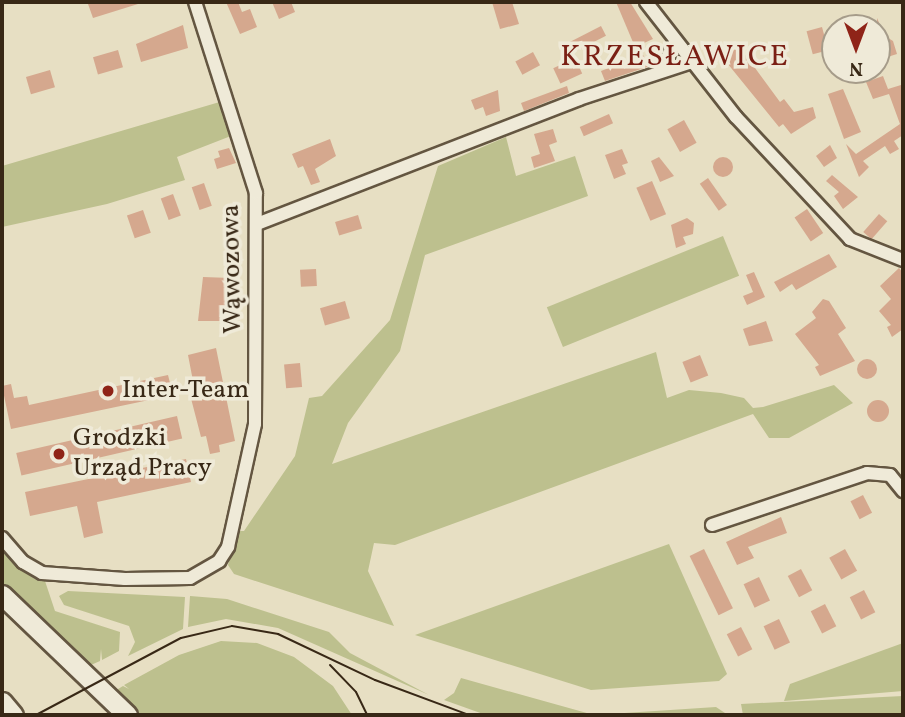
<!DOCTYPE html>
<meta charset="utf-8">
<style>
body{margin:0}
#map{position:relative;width:905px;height:717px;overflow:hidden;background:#e7dfc3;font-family:Vollkorn,serif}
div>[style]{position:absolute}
.green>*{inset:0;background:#bdc08e;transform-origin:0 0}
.building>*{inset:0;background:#d5a88e;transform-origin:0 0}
.round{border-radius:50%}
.roads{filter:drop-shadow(2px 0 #645641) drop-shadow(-2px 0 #645641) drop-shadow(0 2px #645641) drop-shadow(0 -2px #645641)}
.street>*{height:12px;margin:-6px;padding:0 6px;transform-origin:6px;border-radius:6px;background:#efead8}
.secondary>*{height:19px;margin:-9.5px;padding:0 9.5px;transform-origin:9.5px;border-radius:9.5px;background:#efead8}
.tram>*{height:2px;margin:-1px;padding:0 1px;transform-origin:1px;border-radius:1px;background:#382816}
.dots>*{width:19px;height:19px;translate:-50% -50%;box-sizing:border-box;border:4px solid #efead8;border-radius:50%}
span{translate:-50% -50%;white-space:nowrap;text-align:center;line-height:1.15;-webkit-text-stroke:7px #efead8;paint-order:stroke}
.street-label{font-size:26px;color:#382816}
.poi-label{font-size:26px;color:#382816}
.left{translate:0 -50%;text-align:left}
.quarter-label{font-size:30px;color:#7a1f14;letter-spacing:2px}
.frame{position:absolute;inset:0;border:4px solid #382816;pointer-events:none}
.north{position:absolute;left:821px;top:14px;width:70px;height:70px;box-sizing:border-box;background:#efead8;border:2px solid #a69c8a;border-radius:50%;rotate:180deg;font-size:19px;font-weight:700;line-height:28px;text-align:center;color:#382816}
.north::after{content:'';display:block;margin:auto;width:24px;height:32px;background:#8f2418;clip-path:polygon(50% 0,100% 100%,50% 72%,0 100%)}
</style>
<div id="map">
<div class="green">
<i style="clip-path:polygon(223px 101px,236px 134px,177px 157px,185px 180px,107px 204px,2px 227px,2px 166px)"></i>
<i style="clip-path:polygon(506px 137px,516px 176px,575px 156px,588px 196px,425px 255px,400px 351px,348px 423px,332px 464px,656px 352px,667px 398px,689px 390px,721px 393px,744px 398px,753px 408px,763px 407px,834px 385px,853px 403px,789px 438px,769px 438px,753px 414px,395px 545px,374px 543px,368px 571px,394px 626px,234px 574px,228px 565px,237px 531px,244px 531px,295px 456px,309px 398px,322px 396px,390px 320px,438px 166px)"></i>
<i style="left:723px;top:236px;width:43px;height:190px;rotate:68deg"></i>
<i style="clip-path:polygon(669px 544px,727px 674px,719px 681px,591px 690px,415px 635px)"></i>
<i style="clip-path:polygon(2px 548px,25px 572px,45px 581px,55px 611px,120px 632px,119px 651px,102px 660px,101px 649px,100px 661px,84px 668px,2px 583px)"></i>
<i style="clip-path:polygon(68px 591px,185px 597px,183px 629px,128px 656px,135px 642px,129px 626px,64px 605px,59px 596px)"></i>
<i style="clip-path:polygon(190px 596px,227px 599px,329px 632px,350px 653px,429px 695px,278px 628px,226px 619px,188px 627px)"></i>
<i style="clip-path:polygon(221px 641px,257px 643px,294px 657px,333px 686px,352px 715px,137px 715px,110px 694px,123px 686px,129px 689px,124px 685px,179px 655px)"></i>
<i style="clip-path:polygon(903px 643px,903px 691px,784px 701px,790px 684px)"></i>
<i style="clip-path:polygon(461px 678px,594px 715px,716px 707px,728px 715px,486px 715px,444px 700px,454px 693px)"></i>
<i style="clip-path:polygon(903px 696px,903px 715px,743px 715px,741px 704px)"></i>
</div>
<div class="building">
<i style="clip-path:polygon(97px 2px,137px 2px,138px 4px,93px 18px,88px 4px)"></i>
<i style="clip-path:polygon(226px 2px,238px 2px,242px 12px,250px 9px,257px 27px,240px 34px)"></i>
<i style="clip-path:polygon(272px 2px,291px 2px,295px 12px,279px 19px)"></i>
<i style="clip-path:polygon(492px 2px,512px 2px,519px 24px,500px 29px)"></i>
<i style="clip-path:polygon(616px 2px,630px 2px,653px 39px,635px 47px)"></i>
<i style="clip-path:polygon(877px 18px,885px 36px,893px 41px,897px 54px,881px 59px,877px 53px)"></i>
<i style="clip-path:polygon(183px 25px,188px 48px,141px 62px,136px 44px)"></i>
<i style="left:601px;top:26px;width:11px;height:35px;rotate:63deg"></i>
<i style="left:822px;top:27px;width:24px;height:16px;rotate:75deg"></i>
<i style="clip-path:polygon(739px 46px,780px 102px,784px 99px,794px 112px,813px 107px,816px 118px,791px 134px,783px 124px,779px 127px,723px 58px)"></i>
<i style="left:118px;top:50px;width:18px;height:26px;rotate:74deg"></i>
<i style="left:533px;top:52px;width:15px;height:20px;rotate:62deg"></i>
<i style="clip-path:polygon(643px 55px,650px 66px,605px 81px,601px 71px)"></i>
<i style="left:575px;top:58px;width:17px;height:24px;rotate:65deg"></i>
<i style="left:50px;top:70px;width:18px;height:25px;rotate:74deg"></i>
<i style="clip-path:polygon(883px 76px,888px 89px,901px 85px,903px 135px,894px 141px,899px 149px,890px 154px,885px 146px,863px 161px,869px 167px,859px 177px,846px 144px,856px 154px,900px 124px,889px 94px,873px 99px,866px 82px)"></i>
<i style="clip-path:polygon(567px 86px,569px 93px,524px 111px,521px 103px)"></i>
<i style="clip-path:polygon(843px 89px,861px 132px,844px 139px,828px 94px)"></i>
<i style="clip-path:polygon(498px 90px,500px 111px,486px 116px,483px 107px,475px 110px,471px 100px)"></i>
<i style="left:609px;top:114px;width:10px;height:32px;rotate:66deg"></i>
<i style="left:684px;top:120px;width:26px;height:19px;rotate:61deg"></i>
<i style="clip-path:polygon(553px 129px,557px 142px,549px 145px,555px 161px,534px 168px,531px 157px,540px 154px,534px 134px)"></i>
<i style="clip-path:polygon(330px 139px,336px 156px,315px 169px,320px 182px,311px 185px,303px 166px,298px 168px,292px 154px)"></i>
<i style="clip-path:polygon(830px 145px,837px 158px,824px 167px,816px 156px)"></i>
<i style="clip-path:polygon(229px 148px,236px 163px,217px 169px,214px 159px,220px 157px,218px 151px)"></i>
<i style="clip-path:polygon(622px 149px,628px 163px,622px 165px,626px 174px,614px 179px,605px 155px)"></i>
<i style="clip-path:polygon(659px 157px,674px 176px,660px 182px,651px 161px)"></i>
<i class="round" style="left:713px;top:157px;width:20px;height:20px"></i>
<i style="clip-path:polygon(832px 175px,858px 197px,843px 209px,834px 196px,839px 192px,826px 181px)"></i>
<i style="left:708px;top:178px;width:33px;height:10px;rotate:55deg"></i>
<i style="left:652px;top:181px;width:36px;height:17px;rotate:67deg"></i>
<i style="left:204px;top:183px;width:24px;height:13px;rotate:71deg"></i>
<i style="left:173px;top:194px;width:23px;height:13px;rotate:70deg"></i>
<i style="left:807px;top:209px;width:29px;height:15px;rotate:56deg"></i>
<i style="left:143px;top:210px;width:24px;height:17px;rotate:71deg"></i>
<i style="left:879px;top:214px;width:11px;height:24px;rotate:41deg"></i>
<i style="left:358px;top:215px;width:14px;height:24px;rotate:73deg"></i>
<i style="clip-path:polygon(687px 218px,694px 223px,693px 234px,683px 237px,686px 244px,676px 248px,671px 225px)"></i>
<i style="clip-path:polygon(829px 254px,837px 267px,796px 290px,792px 284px,780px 292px,774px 282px)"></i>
<i style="clip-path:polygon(899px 268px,903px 273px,903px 329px,892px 337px,887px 327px,891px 325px,879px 311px,891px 299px,880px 286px)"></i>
<i style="left:316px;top:269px;width:17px;height:16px;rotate:87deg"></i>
<i style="clip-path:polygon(754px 272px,765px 297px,747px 305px,743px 296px,753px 292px,746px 275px)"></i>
<i style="clip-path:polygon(203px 277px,231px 278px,230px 312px,225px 312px,224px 321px,198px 321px)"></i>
<i style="clip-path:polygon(823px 299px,829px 301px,846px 328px,838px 334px,855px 361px,820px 376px,815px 367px,819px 365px,795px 334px,816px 318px,812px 312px)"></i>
<i style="left:345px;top:301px;width:18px;height:26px;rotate:74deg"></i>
<i style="clip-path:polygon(766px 321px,773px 341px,749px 346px,743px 329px)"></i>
<i style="clip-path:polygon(216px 348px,235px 441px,219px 445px,220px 452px,210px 454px,206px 436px,201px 437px,187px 383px,193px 381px,188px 355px)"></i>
<i style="left:700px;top:355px;width:22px;height:19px;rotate:68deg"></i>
<i class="round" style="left:857px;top:359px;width:20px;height:20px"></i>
<i style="left:300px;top:363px;width:24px;height:16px;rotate:85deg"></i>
<i style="clip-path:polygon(168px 375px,173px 395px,11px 429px,2px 386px,11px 384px,14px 398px,27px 396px,29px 405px)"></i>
<i class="round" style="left:867px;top:400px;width:22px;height:22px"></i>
<i style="left:177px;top:416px;width:23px;height:165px;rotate:77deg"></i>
<i style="clip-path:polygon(186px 459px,191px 482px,97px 502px,103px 533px,84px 538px,77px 506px,30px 516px,25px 492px)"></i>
<i style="left:863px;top:495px;width:20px;height:14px;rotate:63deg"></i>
<i style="clip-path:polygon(781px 517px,787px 533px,748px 547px,754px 558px,737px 565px,726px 542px)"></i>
<i style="left:704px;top:549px;width:66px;height:16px;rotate:64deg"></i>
<i style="left:845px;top:549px;width:25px;height:18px;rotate:61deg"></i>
<i style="left:801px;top:569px;width:24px;height:15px;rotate:62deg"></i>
<i style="left:759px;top:577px;width:26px;height:17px;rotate:65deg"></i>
<i style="left:864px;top:590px;width:25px;height:16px;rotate:63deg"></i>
<i style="left:825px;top:604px;width:25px;height:16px;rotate:63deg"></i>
<i style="left:779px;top:619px;width:26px;height:17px;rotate:65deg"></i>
<i style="left:741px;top:627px;width:25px;height:16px;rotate:63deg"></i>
</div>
<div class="roads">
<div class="street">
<i style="left:646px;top:2px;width:146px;rotate:52deg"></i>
<i style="left:736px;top:117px;width:167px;rotate:46.9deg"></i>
<i style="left:850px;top:239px;width:57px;rotate:21.6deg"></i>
<i style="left:660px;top:70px;width:33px;rotate:-61deg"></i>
<i style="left:257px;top:224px;width:345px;rotate:-21.2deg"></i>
<i style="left:579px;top:99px;width:119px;rotate:-18.1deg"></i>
<i style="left:712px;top:525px;width:163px;rotate:-18.5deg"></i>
<i style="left:867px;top:473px;width:23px;rotate:5deg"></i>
<i style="left:890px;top:475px;width:21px;rotate:51deg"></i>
<i style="left:2px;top:538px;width:32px;rotate:49deg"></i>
<i style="left:23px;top:562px;width:22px;rotate:30deg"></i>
<i style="left:42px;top:573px;width:83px;rotate:4.1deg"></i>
<i style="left:125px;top:579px;width:65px;rotate:-0.9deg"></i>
<i style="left:190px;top:578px;width:34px;rotate:-30deg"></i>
<i style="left:219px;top:561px;width:17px;rotate:-57deg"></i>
<i style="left:228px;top:547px;width:126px;rotate:-77.6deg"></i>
<i style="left:255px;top:424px;width:231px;rotate:-89.8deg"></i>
<i style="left:256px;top:193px;width:201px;rotate:-107.7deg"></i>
</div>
<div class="secondary">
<i style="left:2px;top:595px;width:173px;rotate:43.8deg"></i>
<i style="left:2px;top:702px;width:17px;rotate:50deg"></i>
</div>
</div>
<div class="tram">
<i style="left:330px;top:665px;width:37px;rotate:46deg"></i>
<i style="left:356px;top:692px;width:25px;rotate:64deg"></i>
<i style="left:36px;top:715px;width:164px;rotate:-28deg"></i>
<i style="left:181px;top:638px;width:52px;rotate:-13.2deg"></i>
<i style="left:232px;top:626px;width:47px;rotate:9.9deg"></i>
<i style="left:278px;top:634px;width:107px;rotate:25.4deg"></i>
<i style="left:375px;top:680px;width:100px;rotate:20.4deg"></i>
</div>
<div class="dots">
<i style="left:108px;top:391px;background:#8f2418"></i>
<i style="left:59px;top:454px;background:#8f2418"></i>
</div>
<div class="street-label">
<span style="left:233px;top:269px;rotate:-91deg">Wąwozowa</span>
</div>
<div class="poi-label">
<span class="left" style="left:122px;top:391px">Inter-Team</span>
<span class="left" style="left:73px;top:454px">Grodzki<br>Urząd Pracy</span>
</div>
<div class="quarter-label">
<span style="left:675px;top:57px">KRZESŁAWICE</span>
</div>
<div class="frame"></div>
<div class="north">N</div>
</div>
